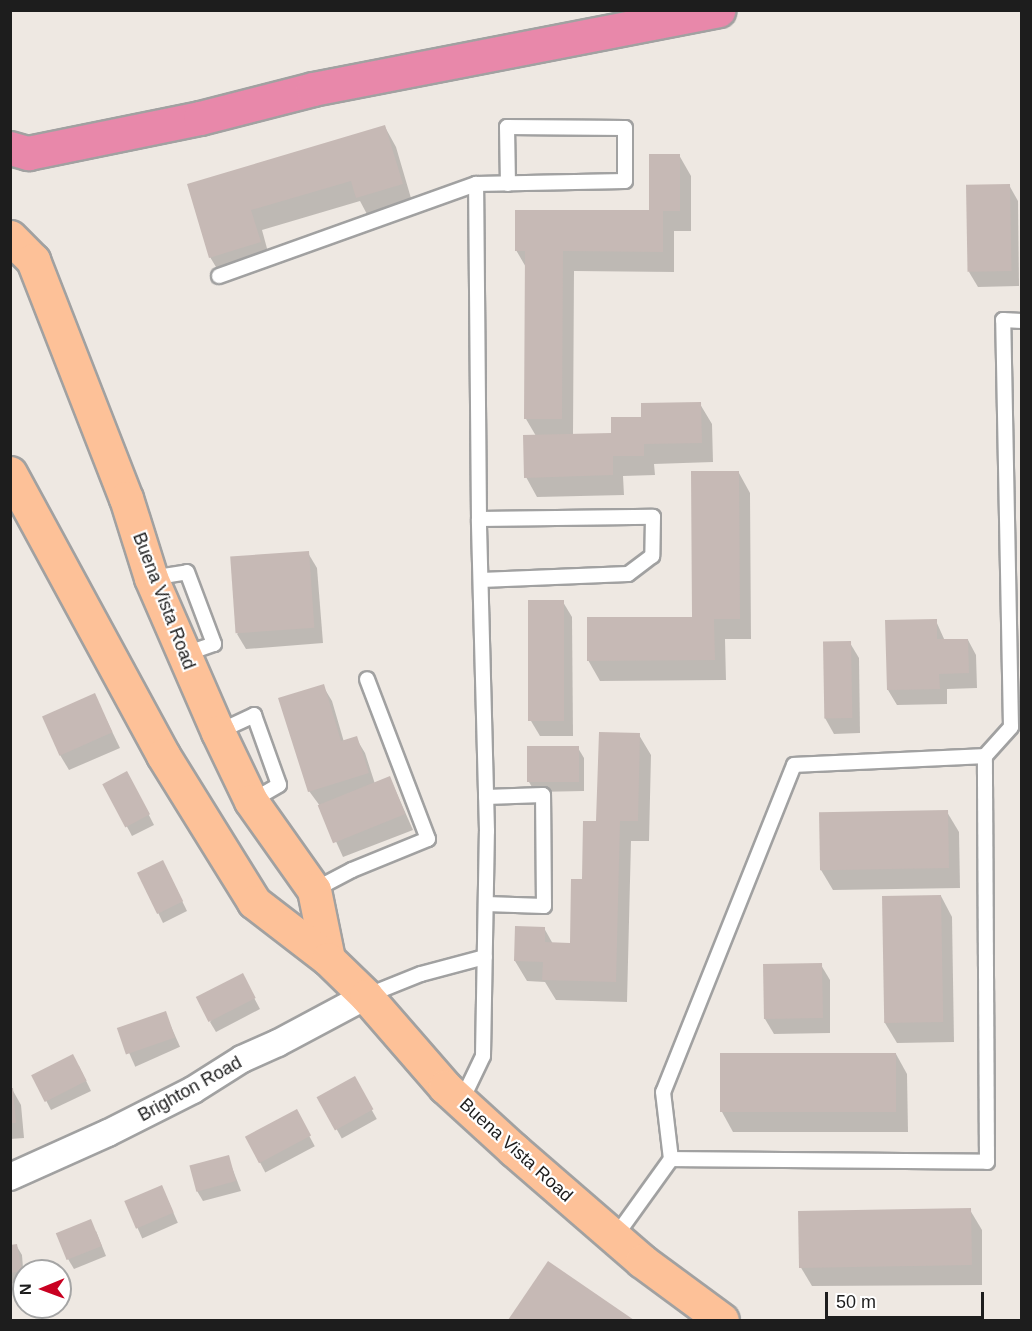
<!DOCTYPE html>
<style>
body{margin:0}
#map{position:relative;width:1032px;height:1331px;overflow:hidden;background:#eee8e2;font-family:Helvetica,sans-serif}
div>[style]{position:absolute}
.shadow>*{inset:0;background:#0003;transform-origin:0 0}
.building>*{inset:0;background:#c6b9b5;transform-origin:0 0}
.roads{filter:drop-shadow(2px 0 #a1a1a1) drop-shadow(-2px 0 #a1a1a1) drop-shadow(0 2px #a1a1a1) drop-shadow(0 -2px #a1a1a1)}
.lane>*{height:14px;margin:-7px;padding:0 7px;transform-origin:7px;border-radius:7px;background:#fff}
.street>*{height:26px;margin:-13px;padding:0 13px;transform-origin:13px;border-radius:13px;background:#fff}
.primary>*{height:33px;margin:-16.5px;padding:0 16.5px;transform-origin:16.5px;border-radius:16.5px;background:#fdc198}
.highway>*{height:33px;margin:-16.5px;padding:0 16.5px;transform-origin:16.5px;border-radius:16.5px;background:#e888aa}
span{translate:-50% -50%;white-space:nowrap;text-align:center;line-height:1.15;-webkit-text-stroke:4.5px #fff;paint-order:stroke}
.street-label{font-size:18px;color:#1d1d1d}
.frame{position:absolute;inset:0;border:12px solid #1d1d1d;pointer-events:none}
.north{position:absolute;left:12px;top:1259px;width:60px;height:60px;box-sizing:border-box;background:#fff;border:2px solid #a5a5a5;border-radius:50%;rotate:269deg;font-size:16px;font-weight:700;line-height:24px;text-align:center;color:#1d1d1d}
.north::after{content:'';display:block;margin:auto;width:21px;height:27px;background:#c90021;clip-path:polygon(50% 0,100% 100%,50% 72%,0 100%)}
.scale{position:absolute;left:825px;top:1292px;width:159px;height:27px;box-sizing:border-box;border:3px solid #1d1d1d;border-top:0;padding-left:8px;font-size:18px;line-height:21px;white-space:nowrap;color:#1d1d1d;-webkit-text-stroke:4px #fff;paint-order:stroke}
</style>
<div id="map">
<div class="shadow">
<i style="clip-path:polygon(385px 127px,396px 147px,413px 205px,369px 218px,360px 201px,262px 230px,271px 263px,222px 277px,210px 257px,189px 185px)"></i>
<i style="clip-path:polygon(679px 155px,691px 176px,691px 231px,674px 231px,674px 272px,574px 271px,573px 435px,613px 434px,642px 418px,700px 404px,712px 424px,713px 462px,654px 464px,655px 475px,623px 476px,624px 495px,537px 497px,526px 477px,536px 436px,526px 419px,527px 269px,516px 250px,650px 212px)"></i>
<i style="clip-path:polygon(1009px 185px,1018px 201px,1019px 286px,978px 287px,969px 272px)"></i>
<i style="clip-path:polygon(739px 473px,750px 493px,751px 639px,725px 639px,726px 680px,600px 681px,588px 660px,694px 619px)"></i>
<i style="clip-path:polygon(308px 553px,317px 568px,323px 643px,246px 649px,237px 634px)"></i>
<i style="clip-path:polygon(563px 602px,572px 617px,573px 736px,540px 736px,531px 721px)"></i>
<i style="clip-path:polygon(936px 621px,945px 641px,968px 640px,976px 655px,977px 688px,947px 689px,947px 704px,897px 705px,888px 690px)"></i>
<i style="clip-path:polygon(850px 643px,859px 658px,860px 733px,834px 734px,825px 718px)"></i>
<i style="clip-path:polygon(323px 686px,332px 701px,344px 742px,356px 738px,365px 753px,375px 784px,390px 778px,413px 830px,343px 857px,320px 806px,309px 791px)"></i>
<i style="clip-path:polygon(94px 694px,120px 748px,69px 770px,60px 755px)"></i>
<i style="clip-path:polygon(639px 735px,651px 755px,649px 841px,631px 841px,627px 1002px,556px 1000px,545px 982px,527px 981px,515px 961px,544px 928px,553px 944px,571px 944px,598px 823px)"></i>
<i style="clip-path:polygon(578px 748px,584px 758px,584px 791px,535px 792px,529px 782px)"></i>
<i style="clip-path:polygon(132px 782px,154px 825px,132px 836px,104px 784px)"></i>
<i style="clip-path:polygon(947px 812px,959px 832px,960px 888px,833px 890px,821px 870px)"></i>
<i style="clip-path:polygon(168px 872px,187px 911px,163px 923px,139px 873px)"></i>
<i style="clip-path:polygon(941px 896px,952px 917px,954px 1042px,897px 1043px,885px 1023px)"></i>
<i style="clip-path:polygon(821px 965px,830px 980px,830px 1033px,774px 1034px,765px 1019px)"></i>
<i style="clip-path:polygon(242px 975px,260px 1009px,216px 1032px,210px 1022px)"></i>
<i style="left:165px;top:1013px;width:37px;height:49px;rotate:66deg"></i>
<i style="clip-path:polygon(896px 1054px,907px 1074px,908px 1132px,733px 1132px,722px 1112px)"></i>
<i style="clip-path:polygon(79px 1066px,91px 1091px,51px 1110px,33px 1075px)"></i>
<i style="left:354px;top:1078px;width:47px;height:40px;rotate:61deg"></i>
<i style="clip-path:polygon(12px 1089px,21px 1105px,24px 1138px,10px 1139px)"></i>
<i style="left:296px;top:1111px;width:40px;height:56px;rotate:62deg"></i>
<i style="clip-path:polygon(228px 1157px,241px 1191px,203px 1201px,197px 1191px)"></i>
<i style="left:162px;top:1187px;width:39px;height:39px;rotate:66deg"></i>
<i style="clip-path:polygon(970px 1210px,982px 1230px,982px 1285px,812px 1286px,800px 1266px)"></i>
<i style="clip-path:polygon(96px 1231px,106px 1256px,74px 1269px,68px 1259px)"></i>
<i style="clip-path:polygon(16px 1245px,22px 1255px,24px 1281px,10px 1284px,10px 1246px)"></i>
<i style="clip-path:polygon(549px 1263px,631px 1320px,509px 1320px)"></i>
</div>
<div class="building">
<i style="clip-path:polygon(385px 125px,403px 184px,356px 198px,351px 181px,251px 210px,261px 242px,209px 258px,187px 184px)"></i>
<i style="clip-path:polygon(649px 154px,680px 154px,680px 211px,663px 211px,663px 252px,563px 251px,562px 419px,524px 419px,525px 251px,515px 251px,515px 210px,649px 210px)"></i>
<i style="left:1010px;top:184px;width:87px;height:44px;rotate:89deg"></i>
<i style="clip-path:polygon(701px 402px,702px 443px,644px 444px,644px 456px,613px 456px,613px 475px,524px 478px,523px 435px,611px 433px,611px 417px,641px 417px,641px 403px)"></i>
<i style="clip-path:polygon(691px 471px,739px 471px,740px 619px,714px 619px,715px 660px,587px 661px,587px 617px,692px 617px)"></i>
<i style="left:309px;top:551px;width:77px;height:79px;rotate:86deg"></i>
<i style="left:564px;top:600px;width:121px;height:36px;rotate:90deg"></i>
<i style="clip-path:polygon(937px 619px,937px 639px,968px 639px,969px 673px,939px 674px,940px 689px,887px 690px,885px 620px)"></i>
<i style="left:851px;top:641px;width:77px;height:28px;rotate:89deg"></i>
<i style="clip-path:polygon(324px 684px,341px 741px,357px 736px,369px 773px,308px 792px,278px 698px)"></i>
<i style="left:95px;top:693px;width:43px;height:58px;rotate:66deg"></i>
<i style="clip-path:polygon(599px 732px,640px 733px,638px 821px,620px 821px,616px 982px,542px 980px,543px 962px,514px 961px,515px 926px,545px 927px,545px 942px,570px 943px,571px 879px,582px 879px,583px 821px,596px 821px)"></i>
<i style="left:579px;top:746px;width:36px;height:52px;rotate:90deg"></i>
<i style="left:127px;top:771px;width:49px;height:28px;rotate:62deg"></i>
<i style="left:390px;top:776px;width:41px;height:78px;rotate:68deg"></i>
<i style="left:948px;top:810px;width:58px;height:129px;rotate:89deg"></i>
<i style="left:163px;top:860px;width:46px;height:29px;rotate:64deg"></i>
<i style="left:941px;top:895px;width:127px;height:59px;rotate:89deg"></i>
<i style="left:822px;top:963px;width:55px;height:59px;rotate:89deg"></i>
<i style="left:243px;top:973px;width:28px;height:53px;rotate:63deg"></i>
<i style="left:166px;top:1011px;width:28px;height:52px;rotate:71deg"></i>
<i style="left:720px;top:1053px;width:176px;height:59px"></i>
<i style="left:73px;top:1054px;width:30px;height:47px;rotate:63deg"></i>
<i style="left:355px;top:1076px;width:38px;height:44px;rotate:61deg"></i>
<i style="clip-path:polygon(10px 1088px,13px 1088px,16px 1123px,10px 1123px)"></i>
<i style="left:297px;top:1109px;width:30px;height:59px;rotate:62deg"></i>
<i style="left:229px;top:1155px;width:27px;height:41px;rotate:75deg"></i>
<i style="left:162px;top:1185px;width:30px;height:41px;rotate:67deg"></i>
<i style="left:971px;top:1208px;width:57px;height:173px;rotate:89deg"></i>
<i style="left:91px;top:1219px;width:29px;height:38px;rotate:68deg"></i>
<i style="clip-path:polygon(17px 1244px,22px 1271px,10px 1273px,10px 1245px)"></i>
<i style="clip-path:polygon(548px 1261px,634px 1320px,508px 1320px)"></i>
</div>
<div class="roads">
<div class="lane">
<i style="left:219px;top:276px;width:273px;rotate:-19.7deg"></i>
<i style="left:479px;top:519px;width:174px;rotate:-0.7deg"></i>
<i style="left:653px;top:517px;width:39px;rotate:91deg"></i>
<i style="left:652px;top:556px;width:30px;rotate:143deg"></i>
<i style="left:628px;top:574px;width:147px;rotate:177.7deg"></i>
<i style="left:151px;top:578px;width:36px;rotate:-9deg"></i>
<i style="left:187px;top:572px;width:77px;rotate:69.4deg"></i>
<i style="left:214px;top:644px;width:31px;rotate:161deg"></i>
<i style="left:218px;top:732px;width:40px;rotate:-25deg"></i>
<i style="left:254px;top:715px;width:74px;rotate:70.3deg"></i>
<i style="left:279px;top:785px;width:32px;rotate:150deg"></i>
<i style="left:985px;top:756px;width:39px;rotate:-48deg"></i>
<i style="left:1011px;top:727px;width:407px;rotate:-91.1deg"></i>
<i style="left:1003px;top:320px;width:19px;rotate:3deg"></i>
<i style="left:314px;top:890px;width:43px;rotate:-27.8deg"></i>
<i style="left:352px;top:870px;width:82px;rotate:-22.2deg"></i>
<i style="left:428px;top:839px;width:171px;rotate:-110.9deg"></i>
<i style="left:486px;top:904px;width:58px;rotate:2deg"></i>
<i style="left:544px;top:906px;width:111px;rotate:-90.5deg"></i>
<i style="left:543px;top:795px;width:57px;rotate:178deg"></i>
<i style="left:366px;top:996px;width:59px;rotate:-21.8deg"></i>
<i style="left:421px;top:974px;width:66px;rotate:-14.9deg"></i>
<i style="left:461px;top:1102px;width:51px;rotate:-64.4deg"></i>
<i style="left:483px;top:1056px;width:225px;rotate:-89deg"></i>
<i style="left:487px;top:831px;width:312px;rotate:-91.5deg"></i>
<i style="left:479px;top:519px;width:335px;rotate:-90.5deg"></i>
<i style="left:476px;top:184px;width:149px;rotate:-1.2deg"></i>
<i style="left:625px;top:181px;width:53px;rotate:-90deg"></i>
<i style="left:625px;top:128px;width:118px;rotate:-179.5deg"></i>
<i style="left:507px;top:127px;width:57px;rotate:89deg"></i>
<i style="left:615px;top:1237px;width:96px;rotate:-54.3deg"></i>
<i style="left:671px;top:1159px;width:316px;rotate:0.5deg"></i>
<i style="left:987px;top:1162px;width:406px;rotate:-90.3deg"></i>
<i style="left:985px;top:756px;width:191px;rotate:177.3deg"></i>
<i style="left:794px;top:765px;width:352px;rotate:111.8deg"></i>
<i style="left:663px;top:1092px;width:67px;rotate:83.2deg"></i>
</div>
<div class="street">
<i style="left:10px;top:1177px;width:107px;rotate:-24.2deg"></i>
<i style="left:108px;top:1133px;width:95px;rotate:-26.8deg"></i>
<i style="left:193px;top:1090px;width:58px;rotate:-32.3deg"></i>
<i style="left:242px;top:1059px;width:39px;rotate:-24deg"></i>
<i style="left:278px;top:1043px;width:100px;rotate:-28.1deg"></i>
</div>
<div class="primary">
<i style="left:10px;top:237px;width:33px;rotate:45deg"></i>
<i style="left:33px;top:260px;width:256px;rotate:68.7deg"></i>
<i style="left:126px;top:498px;width:84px;rotate:72.6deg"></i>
<i style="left:151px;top:578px;width:168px;rotate:66.5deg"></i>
<i style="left:218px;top:732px;width:76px;rotate:64.4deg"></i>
<i style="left:251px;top:801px;width:109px;rotate:54.7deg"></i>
<i style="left:314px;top:890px;width:70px;rotate:78.5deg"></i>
<i style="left:10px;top:473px;width:321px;rotate:61.5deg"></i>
<i style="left:163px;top:755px;width:173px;rotate:58.2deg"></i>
<i style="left:254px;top:902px;width:93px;rotate:37.6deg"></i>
<i style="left:328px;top:959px;width:53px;rotate:44.2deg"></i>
<i style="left:366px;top:996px;width:121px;rotate:49deg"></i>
<i style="left:445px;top:1087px;width:93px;rotate:42.4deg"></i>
<i style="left:514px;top:1150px;width:169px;rotate:40.9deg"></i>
<i style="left:642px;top:1261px;width:99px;rotate:36.4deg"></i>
</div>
<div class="highway">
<i style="left:10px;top:148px;width:19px;rotate:16deg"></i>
<i style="left:28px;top:153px;width:176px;rotate:-11.5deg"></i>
<i style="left:200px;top:118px;width:117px;rotate:-14.4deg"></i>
<i style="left:313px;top:89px;width:413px;rotate:-11deg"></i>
</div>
</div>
<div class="street-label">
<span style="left:164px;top:601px;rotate:69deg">Buena Vista Road</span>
<span style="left:190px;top:1089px;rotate:-29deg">Brighton Road</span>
<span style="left:516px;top:1150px;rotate:42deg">Buena Vista Road</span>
</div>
<div class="frame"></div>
<div class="north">N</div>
<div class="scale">50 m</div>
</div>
